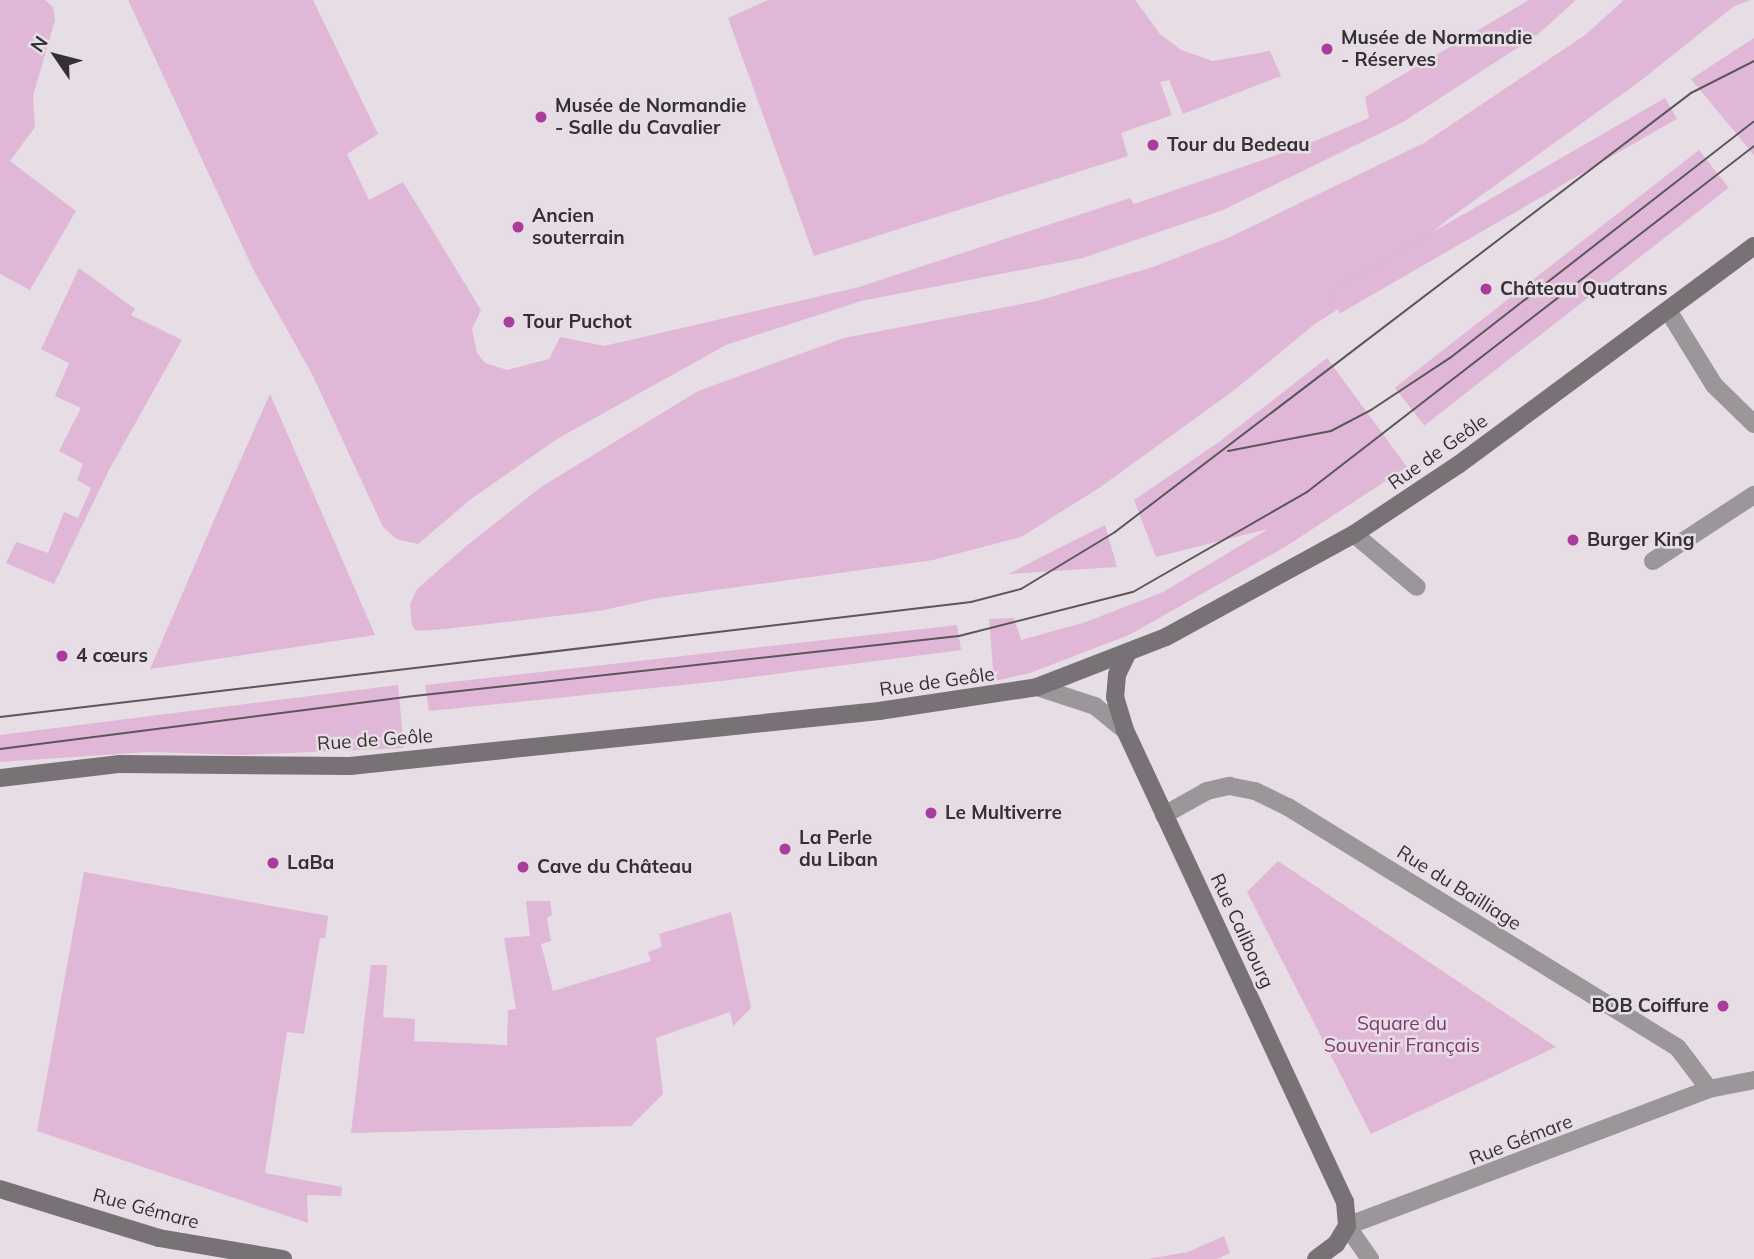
<!DOCTYPE html>
<meta charset="utf-8">
<style>
body{margin:0}
#map{position:relative;width:1754px;height:1259px;overflow:hidden;background:#e7dde4;font-family:Mulish,sans-serif}
div>[style]{position:absolute}
.green>*{inset:0;background:#e0b7d6;transform-origin:0 0}
.service>*{height:18px;margin:-9px;padding:0 9px;transform-origin:9px;border-radius:9px;background:#9a9699}
.minor>*{height:18px;margin:-9px;padding:0 9px;transform-origin:9px;border-radius:9px;background:#9a9699}
.secondary>*{height:18px;margin:-9px;padding:0 9px;transform-origin:9px;border-radius:9px;background:#787277}
.tram>*{height:2px;margin:-1px;padding:0 1px;transform-origin:1px;border-radius:1px;background:#5a5659}
.dots>*{width:19px;height:19px;translate:-50% -50%;box-sizing:border-box;border:4px solid #e7dde4;border-radius:50%}
span{translate:-50% -50%;white-space:nowrap;text-align:center;line-height:1.15;-webkit-text-stroke:5px #e7dde4;paint-order:stroke}
.poi-label{font-size:19px;color:#343133;font-weight:700}
.left{translate:0 -50%;text-align:left}
.right{translate:-100% -50%;text-align:right}
.street-label{font-size:19px;color:#343133}
.park-label{font-size:19px;color:#813673}
.north{position:absolute;left:21px;top:21px;width:70px;height:70px;-webkit-text-stroke:5px #e7dde4;paint-order:stroke;rotate:305deg;font-size:19px;font-weight:700;line-height:28px;text-align:center;color:#343133}
.north::after{content:'';display:block;margin:auto;width:24px;height:32px;background:#343133;clip-path:polygon(50% 0,100% 100%,50% 72%,0 100%)}
</style>
<div id="map">
<div class="green">
<i style="clip-path:polygon(0 0,45px 0,53px 7px,55px 20px,33px 96px,35px 127px,10px 161px,76px 211px,30px 290px,0 274px)"></i>
<i style="clip-path:polygon(128px 0,313px 0,378px 134px,347px 154px,369px 200px,403px 182px,481px 310px,472px 329px,477px 353px,485px 363px,507px 370px,549px 359px,560px 337px,604px 346px,859px 287px,1130px 198px,1134px 204px,1303px 146px,1369px 118px,1365px 97px,1529px 0,1576px 0,1537px 35px,1403px 122px,1223px 210px,1083px 258px,861px 301px,726px 345px,557px 439px,471px 499px,418px 544px,397px 539px,383px 527px,312px 374px,253px 269px)"></i>
<i style="clip-path:polygon(768px 0,1135px 0,1160px 34px,1181px 50px,1213px 61px,1270px 51px,1281px 76px,1183px 114px,1169px 80px,1160px 82px,1172px 115px,1121px 133px,1128px 156px,814px 256px,728px 18px)"></i>
<i style="clip-path:polygon(1624px 0,1750px 0,1733px 7px,1639px 82px,1447px 220px,1363px 293px,1315px 324px,1233px 391px,1099px 488px,1021px 537px,933px 560px,658px 598px,599px 611px,445px 629px,416px 631px,412px 625px,410px 604px,417px 589px,465px 547px,541px 487px,698px 391px,844px 338px,1037px 301px,1153px 267px,1230px 237px,1424px 143px,1585px 35px)"></i>
<i style="clip-path:polygon(1754px 38px,1754px 155px,1691px 79px)"></i>
<i style="left:1665px;top:98px;width:24px;height:389px;rotate:60deg"></i>
<i style="left:1699px;top:150px;width:48px;height:386px;rotate:52deg"></i>
<i style="clip-path:polygon(79px 268px,135px 309px,131px 315px,182px 340px,109px 470px,54px 584px,6px 563px,16px 542px,48px 553px,64px 512px,78px 518px,91px 488px,77px 480px,83px 464px,59px 451px,81px 408px,55px 396px,69px 363px,41px 349px)"></i>
<i style="clip-path:polygon(1327px 358px,1407px 467px,1285px 547px,1129px 635px,1030px 673px,994px 681px,989px 619px,1014px 618px,1021px 640px,1086px 622px,1163px 592px,1268px 529px,1156px 557px,1134px 500px,1219px 442px)"></i>
<i style="clip-path:polygon(270px 394px,375px 635px,150px 669px,218px 511px)"></i>
<i style="clip-path:polygon(1105px 525px,1117px 567px,1008px 574px,1057px 549px)"></i>
<i style="clip-path:polygon(957px 625px,961px 650px,721px 681px,429px 711px,425px 685px)"></i>
<i style="clip-path:polygon(398px 685px,404px 748px,242px 755px,149px 752px,0 762px,0 735px)"></i>
<i style="clip-path:polygon(1278px 861px,1556px 1047px,1371px 1134px,1247px 892px)"></i>
<i style="clip-path:polygon(84px 872px,328px 916px,325px 938px,320px 938px,304px 1034px,287px 1032px,265px 1173px,342px 1187px,341px 1196px,307px 1195px,308px 1223px,37px 1131px)"></i>
<i style="clip-path:polygon(526px 901px,550px 901px,552px 915px,547px 918px,551px 941px,541px 944px,553px 991px,651px 961px,648px 952px,662px 947px,659px 934px,731px 912px,751px 1008px,733px 1026px,730px 1012px,656px 1038px,663px 1094px,631px 1126px,351px 1133px,371px 965px,387px 965px,383px 1017px,415px 1019px,414px 1041px,507px 1045px,508px 1010px,516px 1009px,504px 938px,530px 936px)"></i>
<i style="clip-path:polygon(1224px 1236px,1230px 1253px,1217px 1259px,1147px 1259px,1188px 1252px)"></i>
</div>
<div class="service">
<i style="left:1354px;top:534px;width:82px;rotate:40.1deg"></i>
<i style="left:1653px;top:561px;width:121px;rotate:-33.2deg"></i>
</div>
<div class="minor">
<i style="left:1669px;top:312px;width:86px;rotate:58.3deg"></i>
<i style="left:1714px;top:385px;width:56px;rotate:44.3deg"></i>
<i style="left:1037px;top:687px;width:61px;rotate:18.1deg"></i>
<i style="left:1095px;top:706px;width:38px;rotate:39deg"></i>
<i style="left:1164px;top:815px;width:49px;rotate:-29.2deg"></i>
<i style="left:1207px;top:791px;width:23px;rotate:-13deg"></i>
<i style="left:1229px;top:786px;width:26px;rotate:11deg"></i>
<i style="left:1255px;top:791px;width:37px;rotate:26deg"></i>
<i style="left:1288px;top:807px;width:458px;rotate:31.7deg"></i>
<i style="left:1678px;top:1048px;width:51px;rotate:52.9deg"></i>
<i style="left:1370px;top:1259px;width:40px;rotate:-124.9deg"></i>
<i style="left:1347px;top:1226px;width:387px;rotate:-20.7deg"></i>
<i style="left:1709px;top:1089px;width:46px;rotate:-11.3deg"></i>
</div>
<div class="secondary">
<i style="left:1128px;top:652px;width:25px;rotate:116deg"></i>
<i style="left:1117px;top:675px;width:22px;rotate:95deg"></i>
<i style="left:1115px;top:697px;width:34px;rotate:73deg"></i>
<i style="left:1125px;top:730px;width:521px;rotate:65.01deg"></i>
<i style="left:1345px;top:1202px;width:24px;rotate:85deg"></i>
<i style="left:1347px;top:1226px;width:21px;rotate:121deg"></i>
<i style="left:1336px;top:1244px;width:25px;rotate:143deg"></i>
<i style="left:0;top:778px;width:121px;rotate:-6.7deg"></i>
<i style="left:120px;top:764px;width:230px;rotate:0.5deg"></i>
<i style="left:350px;top:766px;width:532px;rotate:-5.94deg"></i>
<i style="left:879px;top:711px;width:160px;rotate:-8.6deg"></i>
<i style="left:1037px;top:687px;width:138px;rotate:-21.2deg"></i>
<i style="left:1166px;top:637px;width:214px;rotate:-28.7deg"></i>
<i style="left:1354px;top:534px;width:125px;rotate:-33.6deg"></i>
<i style="left:1458px;top:465px;width:368px;rotate:-36.5deg"></i>
<i style="left:0;top:1189px;width:166px;rotate:17.1deg"></i>
<i style="left:159px;top:1238px;width:126px;rotate:9.6deg"></i>
</div>
<div class="tram">
<i style="left:1228px;top:451px;width:105px;rotate:-11deg"></i>
<i style="left:1331px;top:431px;width:45px;rotate:-27.7deg"></i>
<i style="left:1371px;top:410px;width:95px;rotate:-33.4deg"></i>
<i style="left:1450px;top:358px;width:385px;rotate:-37.9deg"></i>
<i style="left:0;top:717px;width:978px;rotate:-6.75deg"></i>
<i style="left:971px;top:602px;width:52px;rotate:-14.6deg"></i>
<i style="left:1021px;top:589px;width:110px;rotate:-31.2deg"></i>
<i style="left:1115px;top:532px;width:724px;rotate:-37.31deg"></i>
<i style="left:1691px;top:93px;width:71px;rotate:-26.9deg"></i>
<i style="left:0;top:749px;width:417px;rotate:-7.3deg"></i>
<i style="left:414px;top:696px;width:548px;rotate:-6.28deg"></i>
<i style="left:959px;top:636px;width:179px;rotate:-14.2deg"></i>
<i style="left:1133px;top:592px;width:201px;rotate:-29.9deg"></i>
<i style="left:1307px;top:492px;width:565px;rotate:-37.74deg"></i>
</div>
<div class="dots">
<i style="left:1327px;top:49px;background:#ab3c99"></i>
<i style="left:541px;top:117px;background:#ab3c99"></i>
<i style="left:1153px;top:145px;background:#ab3c99"></i>
<i style="left:518px;top:227px;background:#ab3c99"></i>
<i style="left:1486px;top:289px;background:#ab3c99"></i>
<i style="left:509px;top:322px;background:#ab3c99"></i>
<i style="left:1573px;top:540px;background:#ab3c99"></i>
<i style="left:62px;top:656px;background:#ab3c99"></i>
<i style="left:931px;top:813px;background:#ab3c99"></i>
<i style="left:785px;top:849px;background:#ab3c99"></i>
<i style="left:273px;top:863px;background:#ab3c99"></i>
<i style="left:523px;top:867px;background:#ab3c99"></i>
<i style="left:1723px;top:1006px;background:#ab3c99"></i>
</div>
<div class="poi-label">
<span class="left" style="left:1341px;top:49px">Musée de Normandie<br>- Réserves</span>
<span class="left" style="left:555px;top:117px">Musée de Normandie<br>- Salle du Cavalier</span>
<span class="left" style="left:1167px;top:145px">Tour du Bedeau</span>
<span class="left" style="left:532px;top:227px">Ancien<br>souterrain</span>
<span class="left" style="left:1500px;top:289px">Château Quatrans</span>
<span class="left" style="left:523px;top:322px">Tour Puchot</span>
<span class="left" style="left:1587px;top:540px">Burger King</span>
<span class="left" style="left:76px;top:656px">4 cœurs</span>
<span class="left" style="left:945px;top:813px">Le Multiverre</span>
<span class="left" style="left:799px;top:849px">La Perle<br>du Liban</span>
<span class="left" style="left:287px;top:863px">LaBa</span>
<span class="left" style="left:537px;top:867px">Cave du Château</span>
<span class="right" style="left:1709px;top:1006px">BOB Coiffure</span>
</div>
<div class="street-label">
<span style="left:1438px;top:452px;rotate:-35deg">Rue de Geôle</span>
<span style="left:937px;top:682px;rotate:-8deg">Rue de Geôle</span>
<span style="left:375px;top:740px;rotate:-4deg">Rue de Geôle</span>
<span style="left:1459px;top:888px;rotate:32deg">Rue du Bailliage</span>
<span style="left:1242px;top:931px;rotate:65deg">Rue Calibourg</span>
<span style="left:1521px;top:1140px;rotate:-21deg">Rue Gémare</span>
<span style="left:146px;top:1209px;rotate:15deg">Rue Gémare</span>
</div>
<div class="park-label">
<span style="left:1402px;top:1035px">Square du<br>Souvenir Français</span>
</div>
<div class="north">N</div>
</div>
